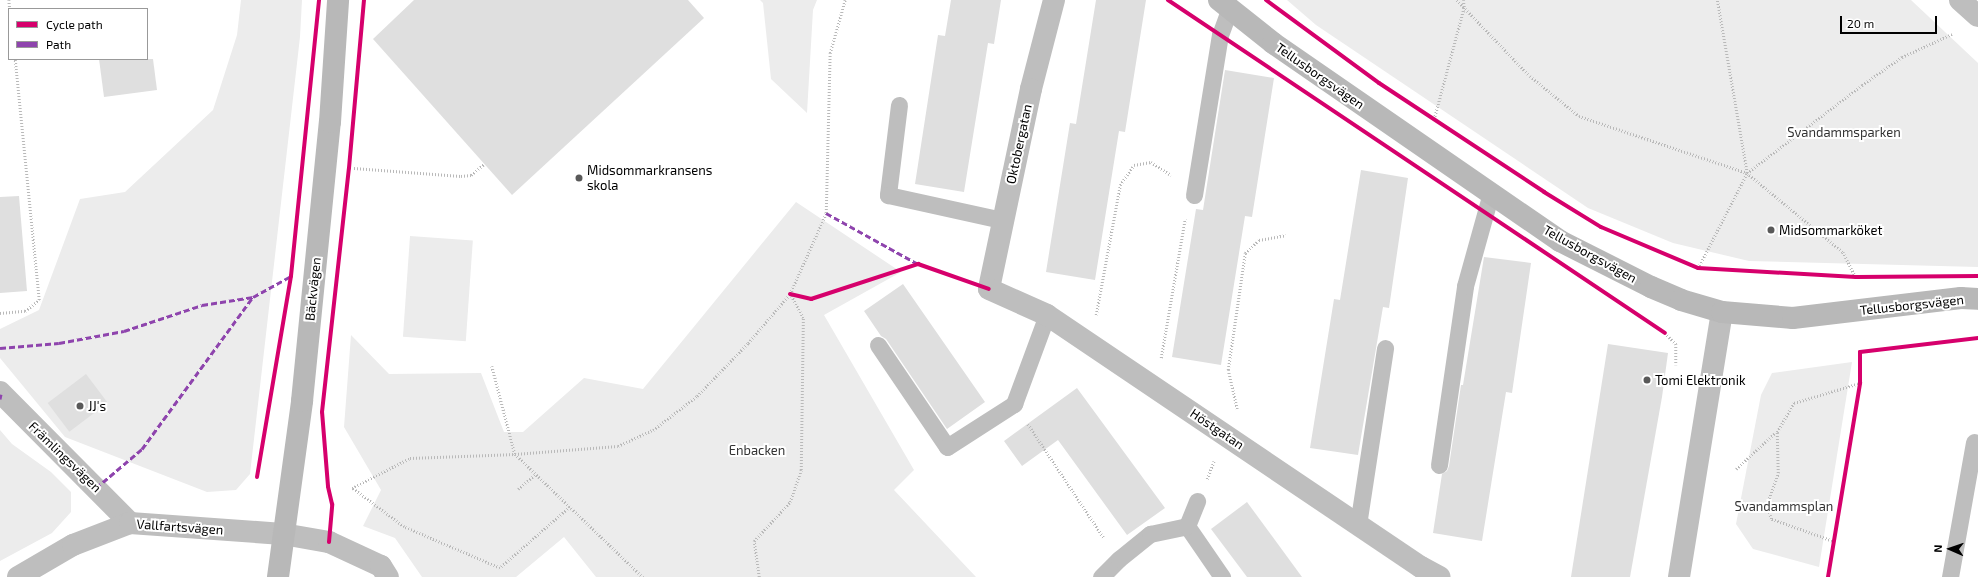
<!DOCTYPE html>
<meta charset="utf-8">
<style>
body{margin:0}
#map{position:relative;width:1978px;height:577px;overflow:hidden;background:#fff;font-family:"Exo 2",sans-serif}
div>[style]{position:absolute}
.green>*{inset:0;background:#ececec;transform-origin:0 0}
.building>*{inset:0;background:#dfdfdf;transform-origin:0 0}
.path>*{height:2.5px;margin-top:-1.25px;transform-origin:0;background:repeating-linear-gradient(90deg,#b9b9b9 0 1px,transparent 0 3px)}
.lane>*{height:17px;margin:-8.5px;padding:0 8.5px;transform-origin:8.5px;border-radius:8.5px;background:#bebebe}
.street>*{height:22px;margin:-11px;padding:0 11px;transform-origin:11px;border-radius:11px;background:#bebebe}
.secondary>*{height:22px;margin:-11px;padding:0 11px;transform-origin:11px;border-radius:11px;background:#b8b8b8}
.quiet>*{height:3px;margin-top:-1.5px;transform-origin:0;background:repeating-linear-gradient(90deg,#8e44ad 0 6px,transparent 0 9px)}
.cycleway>*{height:4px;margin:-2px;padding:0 2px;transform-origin:2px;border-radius:2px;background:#d6006c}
.dots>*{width:11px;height:11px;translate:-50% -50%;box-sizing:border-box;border:2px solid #fff;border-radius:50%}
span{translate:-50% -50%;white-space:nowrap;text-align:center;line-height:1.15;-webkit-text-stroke:4px #fff;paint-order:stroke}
.street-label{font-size:13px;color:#000}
.park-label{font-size:13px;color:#333}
.poi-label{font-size:13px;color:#000}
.left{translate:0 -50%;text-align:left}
.legend{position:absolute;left:8px;top:8px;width:140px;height:52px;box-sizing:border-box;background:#fff;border:1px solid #999;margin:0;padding:5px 7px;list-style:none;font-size:12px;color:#000}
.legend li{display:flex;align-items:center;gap:8px;height:20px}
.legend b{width:20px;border:1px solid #999}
.north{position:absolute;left:1930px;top:529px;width:40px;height:40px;-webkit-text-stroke:3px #fff;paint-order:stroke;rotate:272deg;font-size:11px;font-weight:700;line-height:16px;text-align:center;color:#000}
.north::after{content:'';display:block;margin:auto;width:14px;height:18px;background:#000;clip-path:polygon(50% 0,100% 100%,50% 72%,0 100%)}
.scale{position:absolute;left:1840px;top:16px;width:97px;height:18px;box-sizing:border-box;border:2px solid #000;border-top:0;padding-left:5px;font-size:12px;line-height:14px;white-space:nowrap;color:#000;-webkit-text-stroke:3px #fff;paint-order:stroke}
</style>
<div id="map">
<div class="green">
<i style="clip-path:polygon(241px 0,302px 0,300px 37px,250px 474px,236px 490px,207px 492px,65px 437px,0 358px,0 329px,39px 310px,80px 199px,125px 192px,213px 110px,237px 35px)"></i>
<i style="clip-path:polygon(760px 0,817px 0,813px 10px,807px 113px,771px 79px,763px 3px)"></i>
<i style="clip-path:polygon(1287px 0,1911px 0,1978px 63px,1978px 267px,1749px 261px,1673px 243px,1588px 208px,1316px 25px)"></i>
<i style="clip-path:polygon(796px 202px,901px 272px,824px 315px,914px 470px,894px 490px,976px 577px,596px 577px,564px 537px,516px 577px,422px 577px,395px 538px,363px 526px,381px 490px,344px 427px,351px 335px,389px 374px,481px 373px,504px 432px,523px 432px,584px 378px,643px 389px)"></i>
<i style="left:410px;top:236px;width:63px;height:101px;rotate:4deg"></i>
<i style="clip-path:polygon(1852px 362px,1819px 567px,1753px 549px,1736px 524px,1761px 395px,1772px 373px)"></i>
<i style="clip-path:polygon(0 430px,12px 444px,51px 472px,71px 492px,71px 512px,52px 533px,0 561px)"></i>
</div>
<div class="building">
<i style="clip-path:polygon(414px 0,688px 0,704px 18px,512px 195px,373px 39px)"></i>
<i style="clip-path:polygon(951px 0,1001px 0,994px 44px,988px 43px,964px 192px,915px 184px,938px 35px,945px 36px)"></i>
<i style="clip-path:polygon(1096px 0,1146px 0,1125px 132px,1119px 131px,1095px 280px,1046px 272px,1070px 123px,1076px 124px)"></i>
<i style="clip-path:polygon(99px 59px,153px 59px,157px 90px,104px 97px)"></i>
<i style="clip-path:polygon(1225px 70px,1274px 78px,1252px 217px,1245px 216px,1221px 365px,1172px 357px,1196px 209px,1203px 210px)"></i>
<i style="clip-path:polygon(1361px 170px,1408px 178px,1389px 308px,1383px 307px,1358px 455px,1310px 448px,1334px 299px,1340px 300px)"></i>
<i style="clip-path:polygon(19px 196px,27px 291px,0 293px,0 197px)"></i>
<i style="clip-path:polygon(1484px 257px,1531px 263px,1512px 393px,1506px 392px,1482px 541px,1433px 533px,1442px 474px,1447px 471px,1449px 466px,1461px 385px,1463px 385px)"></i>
<i style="clip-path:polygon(903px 284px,985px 402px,947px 429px,886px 339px,881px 336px,864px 311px)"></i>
<i style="clip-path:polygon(1608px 344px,1668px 353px,1662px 397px,1630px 577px,1571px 577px)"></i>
<i style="left:86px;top:374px;width:36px;height:48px;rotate:53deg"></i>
<i style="clip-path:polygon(1077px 388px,1165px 508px,1127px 535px,1058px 440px,1022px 466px,1004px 441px)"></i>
<i style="clip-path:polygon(1247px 502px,1302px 577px,1247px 577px,1211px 529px)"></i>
</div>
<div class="path">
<i style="left:9px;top:0;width:9px;rotate:84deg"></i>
<i style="left:1457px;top:0;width:105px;rotate:46.2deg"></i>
<i style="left:1530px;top:76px;width:63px;rotate:39.2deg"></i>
<i style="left:1579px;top:116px;width:177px;rotate:18.7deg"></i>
<i style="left:1747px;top:173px;width:145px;rotate:-37.4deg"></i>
<i style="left:1862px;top:85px;width:49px;rotate:-35deg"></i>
<i style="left:1902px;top:57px;width:55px;rotate:-24.7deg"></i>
<i style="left:1434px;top:119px;width:116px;rotate:-75deg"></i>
<i style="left:1464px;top:7px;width:7px;rotate:-98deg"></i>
<i style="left:354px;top:168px;width:107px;rotate:4.3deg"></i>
<i style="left:461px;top:176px;width:10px;rotate:-6deg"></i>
<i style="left:471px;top:175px;width:17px;rotate:-40deg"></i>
<i style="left:1747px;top:173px;width:124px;rotate:39.5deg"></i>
<i style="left:1843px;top:252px;width:28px;rotate:63deg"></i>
<i style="left:1698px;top:268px;width:107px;rotate:-62.7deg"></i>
<i style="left:1747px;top:173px;width:176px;rotate:-99.8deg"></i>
<i style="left:0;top:313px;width:25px;rotate:-5deg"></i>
<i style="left:25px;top:311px;width:18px;rotate:-38deg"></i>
<i style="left:39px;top:300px;width:242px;rotate:-95.7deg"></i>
<i style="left:1096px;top:315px;width:132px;rotate:-79.5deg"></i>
<i style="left:1120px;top:185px;width:24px;rotate:-55deg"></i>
<i style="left:1134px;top:165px;width:17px;rotate:-10deg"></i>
<i style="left:1151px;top:162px;width:24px;rotate:33deg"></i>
<i style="left:1665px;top:333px;width:16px;rotate:45deg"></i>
<i style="left:1676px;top:344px;width:21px;rotate:90deg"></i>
<i style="left:1161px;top:358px;width:141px;rotate:-80.2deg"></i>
<i style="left:492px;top:366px;width:91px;rotate:75.4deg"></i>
<i style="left:515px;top:454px;width:178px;rotate:43.9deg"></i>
<i style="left:1237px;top:409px;width:40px;rotate:-103deg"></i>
<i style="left:1228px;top:370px;width:118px;rotate:-81.7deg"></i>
<i style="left:1245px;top:253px;width:19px;rotate:-43deg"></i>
<i style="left:1259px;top:240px;width:27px;rotate:-10deg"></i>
<i style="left:1028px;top:424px;width:137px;rotate:56.3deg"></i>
<i style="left:1736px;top:469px;width:54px;rotate:-42.8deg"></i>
<i style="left:1207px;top:479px;width:19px;rotate:-69deg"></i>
<i style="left:518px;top:489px;width:23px;rotate:-40deg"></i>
<i style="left:570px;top:507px;width:93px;rotate:138.9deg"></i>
<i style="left:500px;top:568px;width:104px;rotate:-156.9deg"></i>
<i style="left:404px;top:527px;width:65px;rotate:-143.1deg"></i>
<i style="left:352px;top:488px;width:65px;rotate:-27.3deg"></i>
<i style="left:410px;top:458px;width:105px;rotate:-2.2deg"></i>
<i style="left:515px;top:454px;width:103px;rotate:-4.4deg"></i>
<i style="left:618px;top:446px;width:38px;rotate:-25deg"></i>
<i style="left:653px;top:430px;width:56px;rotate:-37.7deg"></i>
<i style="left:697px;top:396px;width:74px;rotate:-46.1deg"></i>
<i style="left:748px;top:343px;width:65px;rotate:-49.4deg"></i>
<i style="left:790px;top:294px;width:89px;rotate:-66deg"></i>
<i style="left:826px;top:213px;width:160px;rotate:-88.6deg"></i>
<i style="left:830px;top:53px;width:55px;rotate:-74.2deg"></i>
<i style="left:1832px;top:541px;width:65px;rotate:-160.2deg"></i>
<i style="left:1771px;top:519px;width:16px;rotate:-105deg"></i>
<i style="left:1767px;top:504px;width:33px;rotate:-70deg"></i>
<i style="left:1778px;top:473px;width:41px;rotate:-91.4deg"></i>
<i style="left:1777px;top:432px;width:34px;rotate:-60deg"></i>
<i style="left:1794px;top:403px;width:69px;rotate:-16.9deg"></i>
<i style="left:759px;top:577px;width:36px;rotate:-98deg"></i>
<i style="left:754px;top:541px;width:53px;rotate:-47.3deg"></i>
<i style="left:790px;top:502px;width:34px;rotate:-71deg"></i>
<i style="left:801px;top:470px;width:152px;rotate:-89.2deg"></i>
<i style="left:803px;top:318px;width:27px;rotate:-118deg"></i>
</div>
<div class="lane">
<i style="left:899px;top:105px;width:91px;rotate:97deg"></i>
<i style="left:888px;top:195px;width:117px;rotate:12.4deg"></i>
<i style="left:1194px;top:195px;width:162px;rotate:-80.8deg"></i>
<i style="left:1220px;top:35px;width:29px;rotate:-70deg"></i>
<i style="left:878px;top:345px;width:123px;rotate:55.9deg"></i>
<i style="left:947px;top:447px;width:80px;rotate:-32.7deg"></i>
<i style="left:1014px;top:404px;width:95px;rotate:-69.7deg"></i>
<i style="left:1439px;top:465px;width:181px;rotate:-81.7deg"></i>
<i style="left:1465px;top:286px;width:97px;rotate:-74.4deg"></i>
<i style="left:1358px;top:525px;width:179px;rotate:-81.3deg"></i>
<i style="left:1187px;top:526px;width:62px;rotate:55.5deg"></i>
<i style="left:1101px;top:577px;width:25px;rotate:-45deg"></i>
<i style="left:1119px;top:559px;width:40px;rotate:-39deg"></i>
<i style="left:1150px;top:534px;width:38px;rotate:-12deg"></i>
<i style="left:1187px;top:526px;width:27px;rotate:-68deg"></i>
<i style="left:1950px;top:577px;width:137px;rotate:-79.9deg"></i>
</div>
<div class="street">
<i style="left:1054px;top:0;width:92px;rotate:104.5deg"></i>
<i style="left:1031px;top:89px;width:204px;rotate:101.9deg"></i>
<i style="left:989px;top:289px;width:64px;rotate:24.1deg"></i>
<i style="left:1047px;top:315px;width:451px;rotate:34deg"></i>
<i style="left:1421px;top:567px;width:21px;rotate:28deg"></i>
<i style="left:1960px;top:0;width:24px;rotate:42deg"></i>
<i style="left:0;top:392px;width:185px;rotate:45.2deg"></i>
<i style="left:18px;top:577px;width:64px;rotate:-30.2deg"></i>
<i style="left:73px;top:545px;width:61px;rotate:-21.1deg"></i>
<i style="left:130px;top:523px;width:153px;rotate:4.1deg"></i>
<i style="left:283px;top:534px;width:47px;rotate:9.9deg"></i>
<i style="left:329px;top:542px;width:57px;rotate:24.8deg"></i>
<i style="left:381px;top:566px;width:13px;rotate:58deg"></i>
<i style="left:1679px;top:577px;width:268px;rotate:-80.8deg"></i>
</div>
<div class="secondary">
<i style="left:1219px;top:0;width:69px;rotate:38.5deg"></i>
<i style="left:1273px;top:43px;width:349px;rotate:34.6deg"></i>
<i style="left:1560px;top:241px;width:102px;rotate:26.8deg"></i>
<i style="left:1651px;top:287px;width:33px;rotate:23deg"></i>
<i style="left:1681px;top:300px;width:43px;rotate:16.3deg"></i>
<i style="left:1722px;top:312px;width:71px;rotate:4.8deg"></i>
<i style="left:1793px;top:318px;width:169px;rotate:-6.8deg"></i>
<i style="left:1961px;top:298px;width:17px;rotate:3deg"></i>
<i style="left:278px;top:577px;width:178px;rotate:-82.2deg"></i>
<i style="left:302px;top:401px;width:280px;rotate:-84.3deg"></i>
<i style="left:330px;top:122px;width:122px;rotate:-86.2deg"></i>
</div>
<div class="quiet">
<i style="left:826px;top:213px;width:105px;rotate:29deg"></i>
<i style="left:0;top:348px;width:59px;rotate:-4.8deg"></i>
<i style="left:59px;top:343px;width:66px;rotate:-10.5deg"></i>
<i style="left:124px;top:331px;width:82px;rotate:-18.4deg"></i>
<i style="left:202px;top:305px;width:52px;rotate:-8.9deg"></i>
<i style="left:253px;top:297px;width:43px;rotate:-28.9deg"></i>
<i style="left:0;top:399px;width:5px;rotate:-79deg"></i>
<i style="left:96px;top:488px;width:60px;rotate:-40.3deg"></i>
<i style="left:142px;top:449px;width:188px;rotate:-53.9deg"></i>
</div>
<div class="cycleway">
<i style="left:1168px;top:0;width:598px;rotate:33.82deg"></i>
<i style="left:1266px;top:0;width:140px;rotate:36.3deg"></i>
<i style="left:1379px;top:83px;width:198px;rotate:33.4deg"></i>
<i style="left:1544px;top:192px;width:67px;rotate:31.6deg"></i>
<i style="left:1601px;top:227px;width:105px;rotate:22.9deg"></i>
<i style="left:1698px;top:268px;width:158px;rotate:3.3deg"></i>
<i style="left:1856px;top:277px;width:122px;rotate:-0.5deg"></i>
<i style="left:790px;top:294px;width:22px;rotate:13deg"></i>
<i style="left:811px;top:299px;width:113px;rotate:-18.1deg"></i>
<i style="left:918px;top:264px;width:75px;rotate:19.4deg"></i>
<i style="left:257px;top:477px;width:204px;rotate:-80.4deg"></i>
<i style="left:291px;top:276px;width:277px;rotate:-84.2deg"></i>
<i style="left:329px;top:542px;width:38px;rotate:-85deg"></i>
<i style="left:332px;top:504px;width:18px;rotate:-103deg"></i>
<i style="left:328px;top:486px;width:74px;rotate:-94.6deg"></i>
<i style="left:322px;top:412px;width:245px;rotate:-83.7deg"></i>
<i style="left:349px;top:168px;width:169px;rotate:-84.9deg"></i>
<i style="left:1828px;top:577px;width:197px;rotate:-80.6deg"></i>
<i style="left:1860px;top:383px;width:31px;rotate:-90deg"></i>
<i style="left:1860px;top:352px;width:119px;rotate:-6.8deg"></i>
</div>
<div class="dots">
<i style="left:579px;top:178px;background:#595959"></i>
<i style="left:1771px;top:230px;background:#595959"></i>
<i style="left:1647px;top:380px;background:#595959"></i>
<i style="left:80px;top:406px;background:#595959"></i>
</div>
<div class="street-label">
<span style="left:1320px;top:76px;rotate:35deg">Tellusborgsvägen</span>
<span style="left:1019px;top:144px;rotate:-78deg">Oktobergatan</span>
<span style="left:1590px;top:254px;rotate:29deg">Tellusborgsvägen</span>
<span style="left:313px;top:289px;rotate:-84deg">Bäckvägen</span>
<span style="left:1912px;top:305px;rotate:-6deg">Tellusborgsvägen</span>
<span style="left:1217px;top:429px;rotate:34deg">Höstgatan</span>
<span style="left:65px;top:457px;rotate:44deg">Främlingsvägen</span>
<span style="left:180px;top:527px;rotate:4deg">Vallfartsvägen</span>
</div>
<div class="park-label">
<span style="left:1844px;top:132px">Svandammsparken</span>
<span style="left:757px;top:450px">Enbacken</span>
<span style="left:1784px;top:506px">Svandammsplan</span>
</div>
<div class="poi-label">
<span class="left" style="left:587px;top:178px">Midsommarkransens<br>skola</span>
<span class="left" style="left:1779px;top:230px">Midsommarköket</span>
<span class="left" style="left:1655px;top:380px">Tomi Elektronik</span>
<span class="left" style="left:88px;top:406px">JJ's</span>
</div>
<ul class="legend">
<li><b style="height:5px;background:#d6006c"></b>Cycle path</li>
<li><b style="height:5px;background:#8e44ad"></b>Path</li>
</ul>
<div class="north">N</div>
<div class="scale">20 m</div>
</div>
